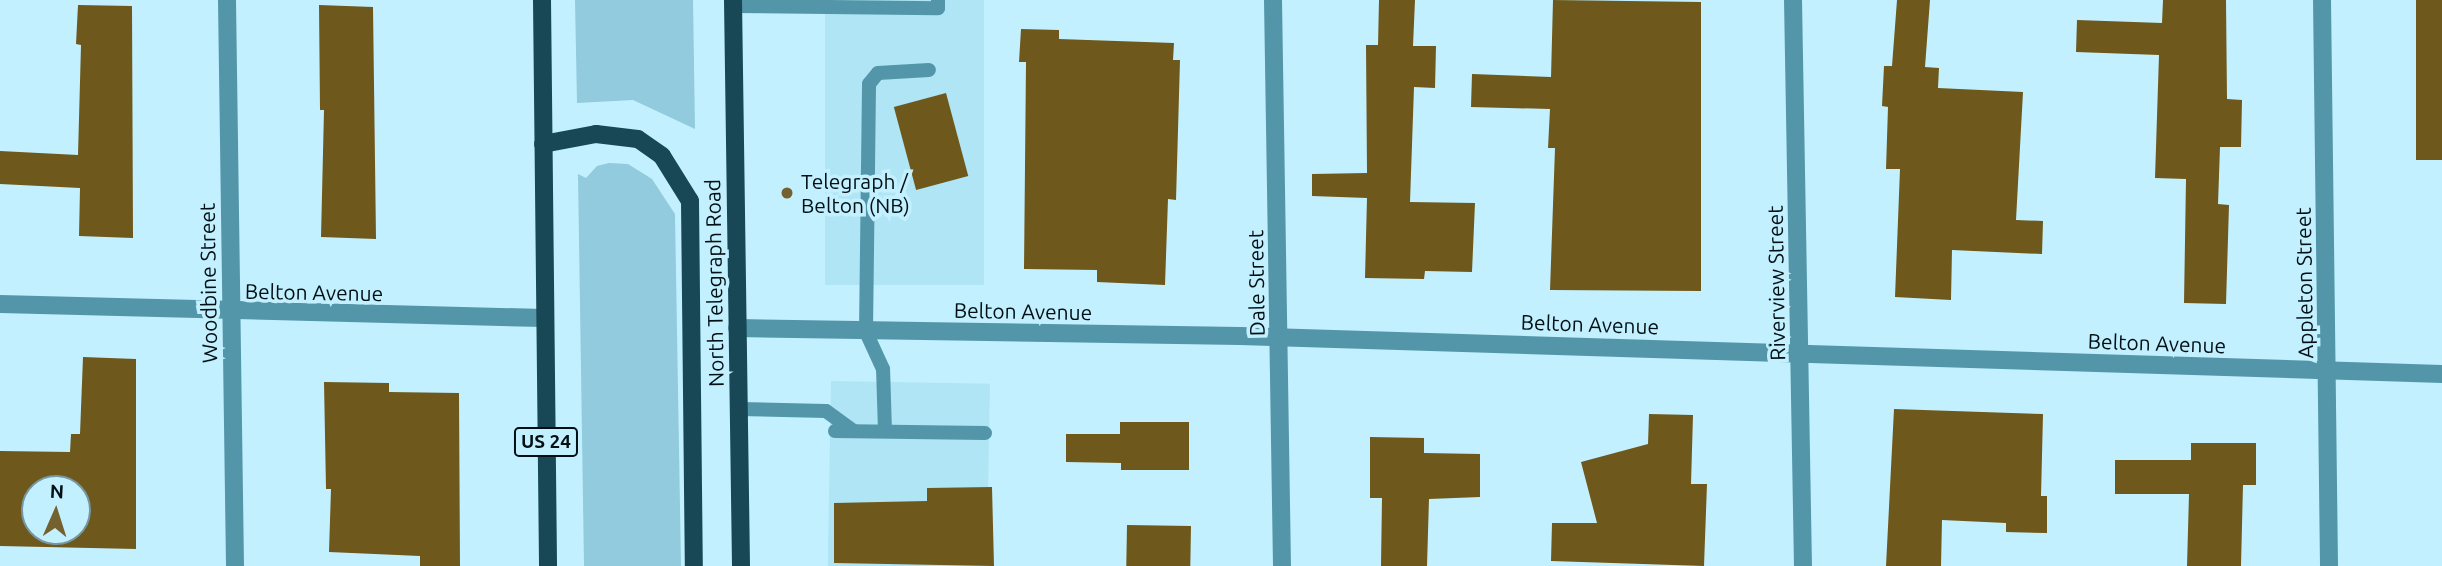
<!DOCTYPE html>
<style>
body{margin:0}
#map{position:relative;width:2442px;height:566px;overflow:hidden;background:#c3f0fe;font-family:Ubuntu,sans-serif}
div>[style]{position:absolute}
.built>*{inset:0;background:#afe5f5;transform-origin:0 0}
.green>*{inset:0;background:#91cbdd}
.building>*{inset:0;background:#6e581b;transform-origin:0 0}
.service>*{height:14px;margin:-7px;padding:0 7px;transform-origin:7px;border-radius:7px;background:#5496a9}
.minor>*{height:18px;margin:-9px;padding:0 9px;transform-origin:9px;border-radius:9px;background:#5496a9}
.primary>*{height:18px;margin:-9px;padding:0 9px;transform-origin:9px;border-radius:9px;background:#184855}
.dots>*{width:19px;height:19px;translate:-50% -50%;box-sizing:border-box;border:4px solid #c3f0fe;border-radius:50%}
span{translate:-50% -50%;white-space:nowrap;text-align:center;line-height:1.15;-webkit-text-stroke:7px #c3f0fe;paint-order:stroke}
.shield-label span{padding:2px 5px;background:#c3f0fe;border:2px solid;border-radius:5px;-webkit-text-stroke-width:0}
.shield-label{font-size:19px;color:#021015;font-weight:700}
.poi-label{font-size:21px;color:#021015}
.left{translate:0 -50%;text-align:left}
.street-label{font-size:21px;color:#021015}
.north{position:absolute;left:21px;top:475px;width:70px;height:70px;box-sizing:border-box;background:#c3f0fe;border:2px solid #7696a1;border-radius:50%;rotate:3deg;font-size:19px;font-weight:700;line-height:28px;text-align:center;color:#021015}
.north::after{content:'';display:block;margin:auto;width:24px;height:32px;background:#746130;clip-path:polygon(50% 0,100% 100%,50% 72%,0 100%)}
</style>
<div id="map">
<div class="built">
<i style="left:825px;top:0;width:159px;height:285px"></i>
<i style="left:831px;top:381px;width:159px;height:185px;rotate:1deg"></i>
</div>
<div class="green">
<i style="clip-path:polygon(575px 0,693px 0,695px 129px,633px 100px,577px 103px)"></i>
<i style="clip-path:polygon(609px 163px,628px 164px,652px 179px,675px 214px,681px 566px,584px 566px,578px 174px,586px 178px,597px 166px)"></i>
</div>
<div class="building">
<i style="clip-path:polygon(1379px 0,1415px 0,1413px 46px,1436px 46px,1435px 88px,1414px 87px,1410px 202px,1475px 203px,1472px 272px,1425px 271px,1424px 279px,1365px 278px,1367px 198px,1312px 196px,1312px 174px,1367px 173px,1366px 45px,1378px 45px)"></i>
<i style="clip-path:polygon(1553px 0,1701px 2px,1701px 291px,1550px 290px,1555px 148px,1548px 148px,1550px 109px,1471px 107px,1472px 74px,1551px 77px)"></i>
<i style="clip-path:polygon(1897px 0,1930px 0,1925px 67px,1939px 68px,1938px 88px,2023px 92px,2016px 220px,2043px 221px,2042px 254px,1952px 250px,1951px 300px,1895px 297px,1900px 169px,1886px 169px,1888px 107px,1882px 106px,1884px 66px,1892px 66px)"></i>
<i style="clip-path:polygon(2163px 0,2226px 0,2227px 99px,2242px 100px,2241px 147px,2220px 147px,2218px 204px,2229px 205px,2226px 304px,2184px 303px,2186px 179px,2155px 178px,2159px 55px,2076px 52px,2077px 20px,2162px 23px)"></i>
<i style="left:2416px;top:0;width:26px;height:160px"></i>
<i style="clip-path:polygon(78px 5px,132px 6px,133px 238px,79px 236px,80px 188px,0 184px,0 151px,78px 155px,81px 45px,76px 44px)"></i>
<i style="clip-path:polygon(319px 5px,373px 7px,376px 239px,321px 237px,324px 110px,320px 110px)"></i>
<i style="clip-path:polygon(1021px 29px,1059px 30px,1059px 39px,1174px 43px,1173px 60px,1180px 60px,1176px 200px,1168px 199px,1165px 285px,1097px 282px,1097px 270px,1024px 269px,1026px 62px,1019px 62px)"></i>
<i style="left:946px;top:93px;width:86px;height:54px;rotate:75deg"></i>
<i style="clip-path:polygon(evenodd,83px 357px,136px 359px,136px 549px,0 546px,0 451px,70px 452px,71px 434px,80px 434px,83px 357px,35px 489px,77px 489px,77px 531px,35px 531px,35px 489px)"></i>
<i style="clip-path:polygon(324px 382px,389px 383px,389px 392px,459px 393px,460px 566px,420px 566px,420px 556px,329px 552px,331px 489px,326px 489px)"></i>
<i style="clip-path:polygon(1894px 409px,2043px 414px,2041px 496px,2047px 496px,2047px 533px,2006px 532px,2006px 523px,1942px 520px,1941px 566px,1886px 566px)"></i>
<i style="clip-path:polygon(1649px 414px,1693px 415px,1691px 484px,1707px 484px,1704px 566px,1551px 561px,1552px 523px,1597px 523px,1581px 462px,1648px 444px)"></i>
<i style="clip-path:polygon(1120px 422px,1189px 422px,1189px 470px,1121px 470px,1121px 463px,1066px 462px,1066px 434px,1120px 434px)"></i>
<i style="clip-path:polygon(1370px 437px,1424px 438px,1424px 453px,1480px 454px,1480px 497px,1429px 499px,1427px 566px,1381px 566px,1382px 498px,1370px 498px)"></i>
<i style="clip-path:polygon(2191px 443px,2256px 443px,2256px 485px,2243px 485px,2241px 566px,2187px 566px,2189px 494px,2115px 494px,2115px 460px,2191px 460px)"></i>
<i style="clip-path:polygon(992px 487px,994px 566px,834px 563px,834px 503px,927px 501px,927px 488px)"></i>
<i style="left:1127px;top:525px;width:64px;height:41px;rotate:1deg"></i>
</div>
<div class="service">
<i style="left:733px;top:6px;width:205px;rotate:0.6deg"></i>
<i style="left:938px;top:8px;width:8px;rotate:-90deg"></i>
<i style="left:739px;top:409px;width:87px;rotate:1.3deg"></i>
<i style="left:826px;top:411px;width:34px;rotate:36deg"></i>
<i style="left:835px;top:431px;width:150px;rotate:0.8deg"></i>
<i style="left:885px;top:431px;width:62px;rotate:-91.8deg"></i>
<i style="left:883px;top:369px;width:41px;rotate:-114.7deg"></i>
<i style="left:866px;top:332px;width:248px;rotate:-89.3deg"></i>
<i style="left:869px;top:84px;width:14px;rotate:-51deg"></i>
<i style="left:878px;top:73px;width:51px;rotate:-3.4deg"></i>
</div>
<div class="minor">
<i style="left:227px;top:0;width:566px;rotate:89.19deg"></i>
<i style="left:1273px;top:0;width:566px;rotate:89.09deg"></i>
<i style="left:1793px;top:0;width:566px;rotate:88.99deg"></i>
<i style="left:2322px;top:0;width:566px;rotate:89.29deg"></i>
<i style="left:0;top:304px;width:543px;rotate:1.48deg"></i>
<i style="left:737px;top:328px;width:503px;rotate:0.91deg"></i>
<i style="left:1240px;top:336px;width:1203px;rotate:1.81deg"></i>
</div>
<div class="primary">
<i style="left:542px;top:0;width:566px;rotate:89.39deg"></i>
<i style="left:733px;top:0;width:566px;rotate:89.19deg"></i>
<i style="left:543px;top:144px;width:54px;rotate:-10.7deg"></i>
<i style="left:596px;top:134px;width:42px;rotate:6.8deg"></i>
<i style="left:638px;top:139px;width:29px;rotate:35deg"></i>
<i style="left:662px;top:156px;width:53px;rotate:58.1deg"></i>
<i style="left:690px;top:201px;width:365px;rotate:89.4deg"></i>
</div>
<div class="dots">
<i style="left:787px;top:193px;background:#746130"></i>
</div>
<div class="shield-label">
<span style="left:546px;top:442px">US 24</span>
</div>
<div class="poi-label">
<span class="left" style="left:801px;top:193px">Telegraph /<br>Belton (NB)</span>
</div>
<div class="street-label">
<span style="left:208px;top:283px;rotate:-91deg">Woodbine Street</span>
<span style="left:714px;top:283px;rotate:-91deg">North Telegraph Road</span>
<span style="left:1256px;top:283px;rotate:-91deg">Dale Street</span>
<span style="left:1776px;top:283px;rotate:-91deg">Riverview Street</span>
<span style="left:2304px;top:283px;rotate:-91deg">Appleton Street</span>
<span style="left:314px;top:292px;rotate:1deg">Belton Avenue</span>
<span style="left:1023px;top:311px;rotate:1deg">Belton Avenue</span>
<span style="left:1590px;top:324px;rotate:2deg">Belton Avenue</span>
<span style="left:2157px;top:343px;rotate:2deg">Belton Avenue</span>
</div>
<div class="north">N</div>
</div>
